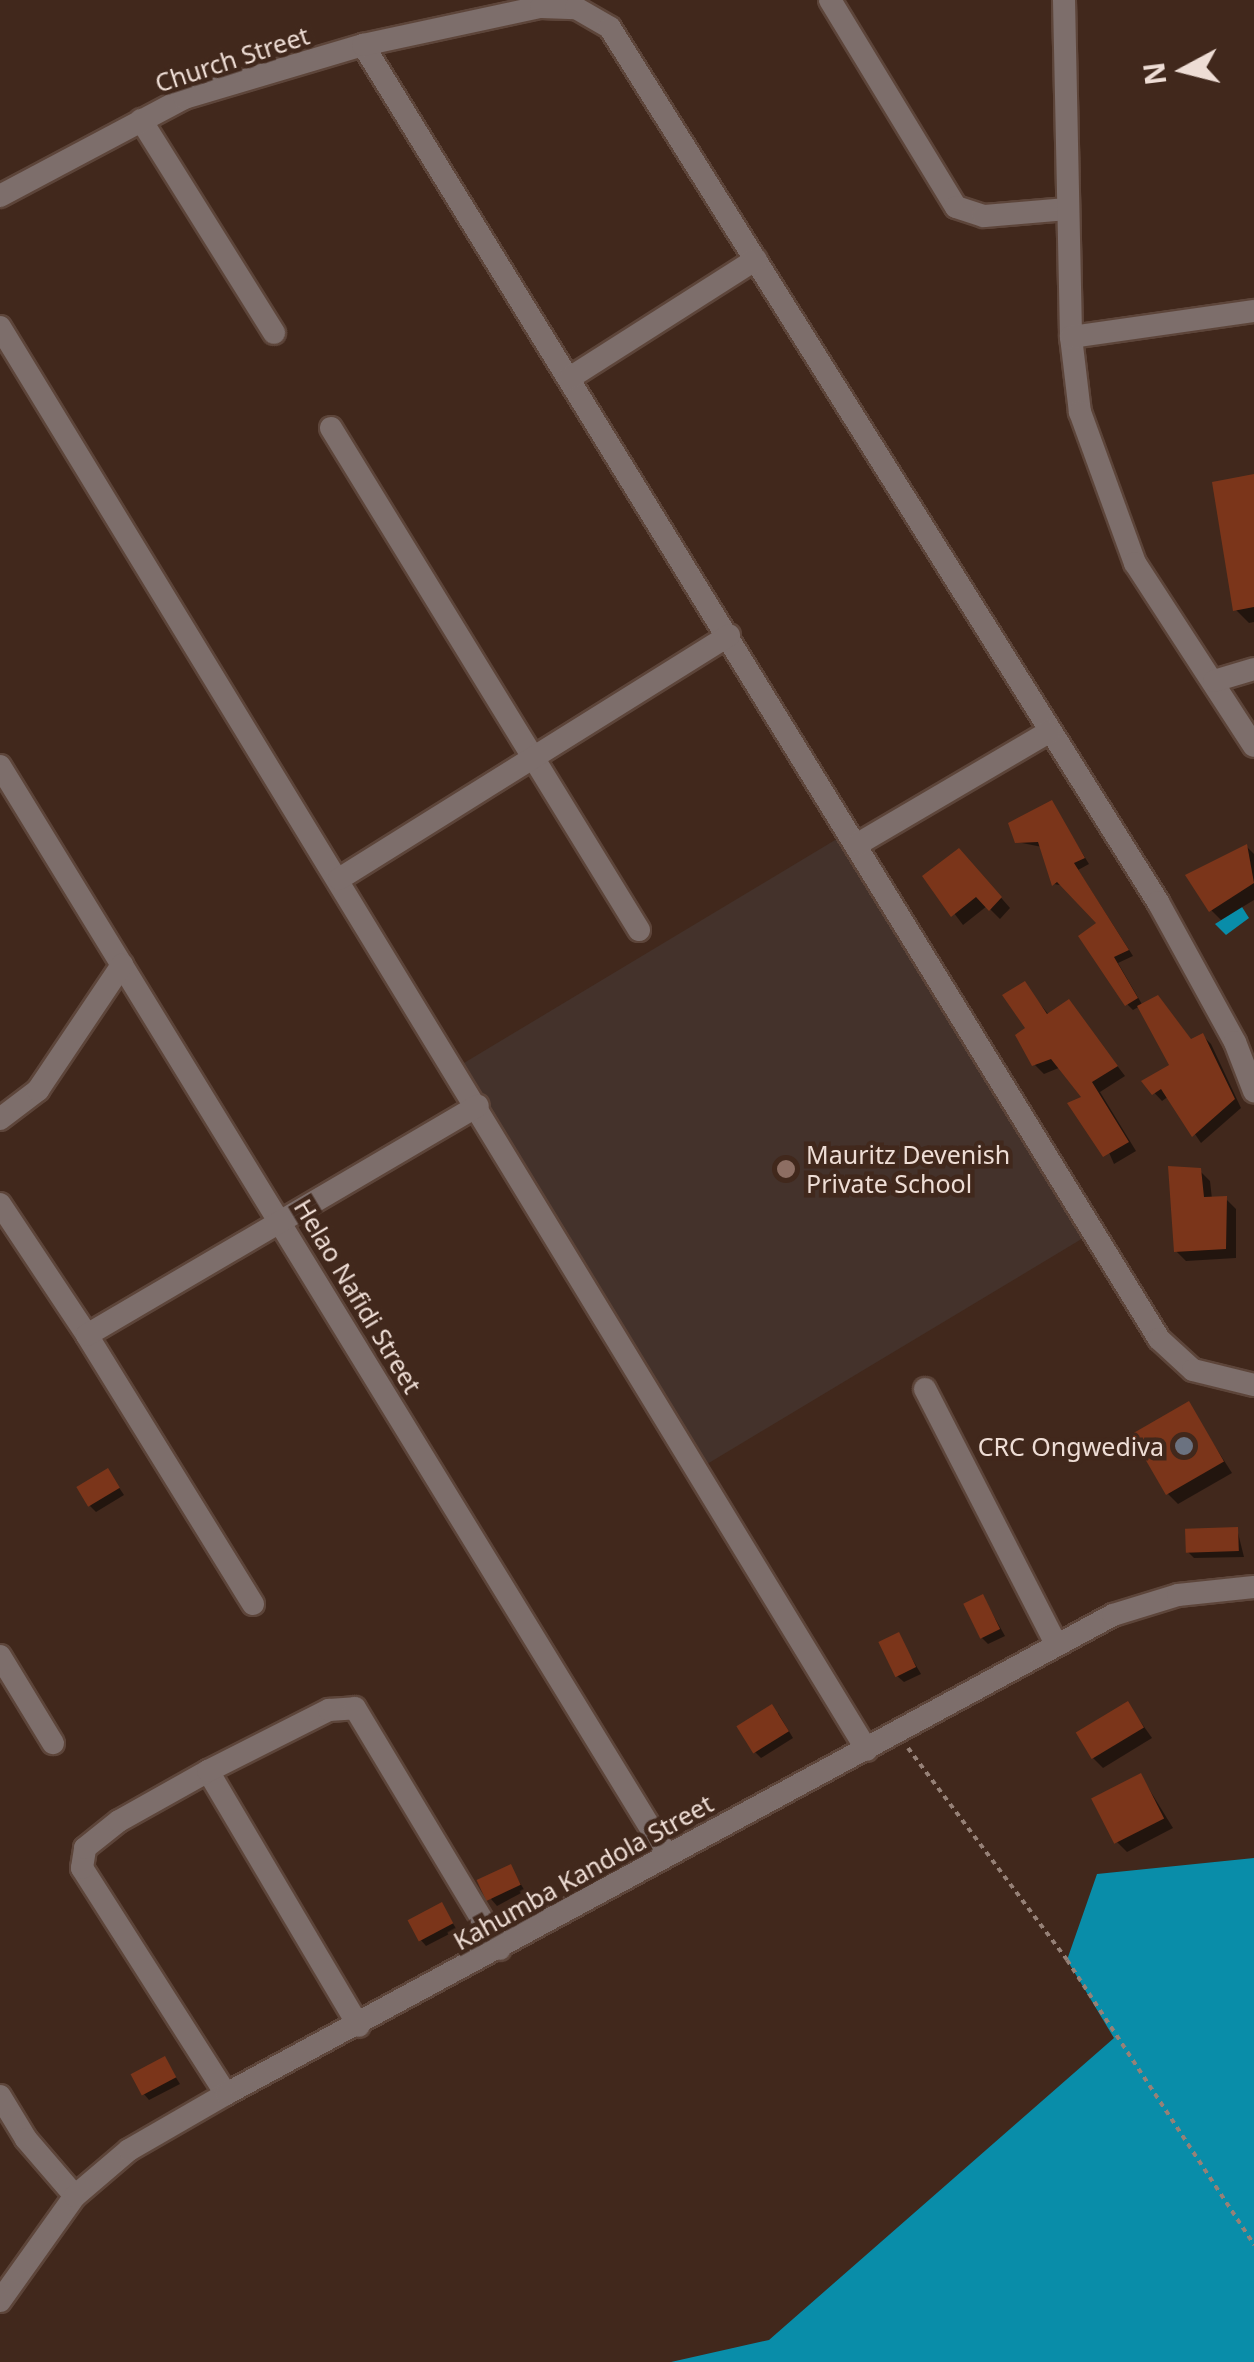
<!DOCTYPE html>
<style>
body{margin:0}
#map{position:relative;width:1254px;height:2362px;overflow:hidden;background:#41281c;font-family:"Noto Sans",sans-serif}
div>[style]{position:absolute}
.commercial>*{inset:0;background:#44322b;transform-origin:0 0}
.water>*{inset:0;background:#098da9}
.shadow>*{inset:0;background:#0007}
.building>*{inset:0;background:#7b351a;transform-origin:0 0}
.path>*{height:4px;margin-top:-2px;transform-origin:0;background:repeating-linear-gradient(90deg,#968177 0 5px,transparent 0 10px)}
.roads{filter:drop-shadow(2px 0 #5d453a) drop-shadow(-2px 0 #5d453a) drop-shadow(0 2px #5d453a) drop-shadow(0 -2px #5d453a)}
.minor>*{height:22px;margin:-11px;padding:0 11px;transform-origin:11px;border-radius:11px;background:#7d6e6b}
.dots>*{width:28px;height:28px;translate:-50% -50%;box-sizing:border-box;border:5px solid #41281c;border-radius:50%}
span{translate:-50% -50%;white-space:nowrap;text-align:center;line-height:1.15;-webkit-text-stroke:9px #41281c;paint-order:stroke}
.street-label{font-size:25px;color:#eeddd5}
.poi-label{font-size:25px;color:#eeddd5}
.left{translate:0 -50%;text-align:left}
.right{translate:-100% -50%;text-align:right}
.north{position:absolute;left:1134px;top:20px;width:100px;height:100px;-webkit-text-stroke:8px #41281c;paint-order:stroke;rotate:263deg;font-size:28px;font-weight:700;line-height:40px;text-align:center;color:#eeddd5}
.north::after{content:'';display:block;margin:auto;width:35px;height:45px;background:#eeddd5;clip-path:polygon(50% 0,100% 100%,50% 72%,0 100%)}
</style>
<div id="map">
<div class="commercial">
<i style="left:850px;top:831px;width:469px;height:461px;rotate:59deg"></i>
</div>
<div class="water">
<i style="clip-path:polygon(1242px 907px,1249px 918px,1226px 935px,1215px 924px)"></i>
<i style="clip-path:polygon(1254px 1858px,1254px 2362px,671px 2362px,769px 2340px,1114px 2038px,1067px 1960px,1097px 1874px)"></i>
</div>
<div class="shadow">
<i style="clip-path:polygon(1254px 477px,1254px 622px,1249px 623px,1235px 609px)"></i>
<i style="clip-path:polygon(1051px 803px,1089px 864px,1078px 870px,1133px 956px,1118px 963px,1143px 1006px,1192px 1042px,1203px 1036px,1211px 1044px,1241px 1108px,1201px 1143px,1169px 1096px,1162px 1101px,1144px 1082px,1172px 1066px,1140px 1006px,1133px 1010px,1127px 1004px,1100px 923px,1065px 886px,1054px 884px,1042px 847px,1017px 842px)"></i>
<i style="clip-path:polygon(1247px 847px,1254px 854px,1254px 900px,1221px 920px,1211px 910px)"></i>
<i style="clip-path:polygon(969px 861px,1010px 908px,1000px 919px,987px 906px,963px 925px,926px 876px)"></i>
<i style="clip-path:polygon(1024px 984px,1049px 1015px,1069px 1002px,1125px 1076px,1100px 1092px,1136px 1151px,1114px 1164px,1085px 1098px,1061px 1067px,1044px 1074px,1034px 1064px)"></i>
<i style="clip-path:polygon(1200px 1171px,1210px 1181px,1212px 1199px,1226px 1199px,1236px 1209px,1236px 1258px,1186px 1261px,1176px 1251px)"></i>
<i style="clip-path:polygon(1188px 1404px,1232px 1473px,1178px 1504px,1168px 1494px)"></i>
<i style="clip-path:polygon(108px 1471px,124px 1495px,96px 1512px,90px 1506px)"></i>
<i style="clip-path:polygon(1237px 1529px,1244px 1557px,1194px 1558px,1187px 1551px)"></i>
<i style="clip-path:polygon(983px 1597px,1005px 1636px,988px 1644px,982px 1638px)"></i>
<i style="clip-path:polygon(898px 1635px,921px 1674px,904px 1682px,897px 1676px)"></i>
<i style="clip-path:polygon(1128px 1704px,1152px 1738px,1103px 1768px,1093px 1758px)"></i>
<i style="clip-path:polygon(778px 1713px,793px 1738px,761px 1758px,755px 1752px)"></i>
<i style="clip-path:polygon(1141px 1776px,1173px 1828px,1127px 1852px,1117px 1842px)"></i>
<i style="clip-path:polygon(510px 1867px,525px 1891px,497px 1906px,491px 1899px)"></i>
<i style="clip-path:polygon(442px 1906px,457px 1930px,426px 1946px,420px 1939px)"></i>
<i style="clip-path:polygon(165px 2060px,180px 2084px,149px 2100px,143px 2093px)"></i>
</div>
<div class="building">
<i style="clip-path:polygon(1254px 474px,1254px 607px,1233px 611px,1212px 482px)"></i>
<i style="clip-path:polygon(1052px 800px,1085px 858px,1074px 863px,1129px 950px,1114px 957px,1138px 998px,1125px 1006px,1078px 936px,1096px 923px,1057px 882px,1052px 886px,1038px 842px,1015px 843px,1008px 823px)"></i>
<i style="clip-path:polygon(1247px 844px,1254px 883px,1209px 912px,1185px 875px)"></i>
<i style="clip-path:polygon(959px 848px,1002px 897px,989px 911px,976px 897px,951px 917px,922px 876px)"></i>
<i style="clip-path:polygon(1025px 981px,1047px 1014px,1069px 999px,1118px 1066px,1092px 1082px,1129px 1142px,1103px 1157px,1067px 1103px,1081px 1097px,1051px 1059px,1032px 1066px,1015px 1035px,1025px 1028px,1002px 995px)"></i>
<i style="clip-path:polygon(1158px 995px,1191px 1039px,1203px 1033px,1235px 1099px,1192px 1137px,1161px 1089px,1152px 1095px,1141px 1081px,1169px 1065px,1137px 1006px)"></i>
<i style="clip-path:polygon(1168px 1166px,1201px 1168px,1204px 1197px,1227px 1196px,1226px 1249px,1174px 1252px)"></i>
<i style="left:1189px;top:1401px;width:70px;height:67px;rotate:60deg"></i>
<i style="left:108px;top:1468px;width:23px;height:37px;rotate:59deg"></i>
<i style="left:1238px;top:1527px;width:24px;height:53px;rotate:88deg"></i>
<i style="left:983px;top:1594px;width:39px;height:22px;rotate:64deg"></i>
<i style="left:899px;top:1632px;width:39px;height:23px;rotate:64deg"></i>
<i style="left:1128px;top:1701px;width:31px;height:61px;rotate:59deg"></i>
<i style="left:772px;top:1704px;width:32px;height:42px;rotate:58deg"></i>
<i style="left:1141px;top:1773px;width:51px;height:56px;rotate:63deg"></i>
<i style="left:511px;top:1864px;width:23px;height:38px;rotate:65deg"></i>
<i style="left:442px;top:1902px;width:24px;height:39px;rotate:62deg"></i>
<i style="left:165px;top:2056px;width:24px;height:39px;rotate:62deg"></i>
</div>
<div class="path">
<i style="left:908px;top:1748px;width:265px;rotate:53.1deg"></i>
<i style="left:1067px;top:1960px;width:341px;rotate:56.7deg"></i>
</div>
<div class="roads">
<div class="minor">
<i style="left:830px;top:0;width:242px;rotate:58.7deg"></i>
<i style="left:956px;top:207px;width:29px;rotate:18deg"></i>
<i style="left:984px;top:216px;width:84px;rotate:-4.8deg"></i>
<i style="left:1064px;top:0;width:337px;rotate:88.8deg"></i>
<i style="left:1071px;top:337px;width:76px;rotate:83.2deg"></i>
<i style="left:1080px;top:412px;width:161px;rotate:70deg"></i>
<i style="left:1135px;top:563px;width:218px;rotate:57deg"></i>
<i style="left:363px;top:45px;width:1519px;rotate:58.4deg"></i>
<i style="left:1159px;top:1339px;width:46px;rotate:42.4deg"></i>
<i style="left:1193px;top:1370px;width:63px;rotate:13.8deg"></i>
<i style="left:141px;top:120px;width:251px;rotate:58deg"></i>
<i style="left:0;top:196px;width:208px;rotate:-28deg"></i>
<i style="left:184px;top:98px;width:187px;rotate:-16.5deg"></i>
<i style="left:363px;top:45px;width:182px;rotate:-12.1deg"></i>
<i style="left:541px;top:7px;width:35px;rotate:2deg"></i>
<i style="left:576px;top:8px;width:39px;rotate:30deg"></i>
<i style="left:610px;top:28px;width:1032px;rotate:57.91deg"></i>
<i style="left:1158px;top:902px;width:160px;rotate:61.2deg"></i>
<i style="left:1235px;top:1042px;width:53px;rotate:68.8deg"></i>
<i style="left:0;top:327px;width:1666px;rotate:58.65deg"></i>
<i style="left:1071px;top:337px;width:185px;rotate:-8.1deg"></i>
<i style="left:571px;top:377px;width:219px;rotate:-32.5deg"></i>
<i style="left:331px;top:428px;width:589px;rotate:58.47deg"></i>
<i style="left:1214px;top:681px;width:42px;rotate:-16.7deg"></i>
<i style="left:0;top:766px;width:1277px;rotate:58.51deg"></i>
<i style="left:858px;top:844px;width:221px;rotate:-30.4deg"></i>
<i style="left:339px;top:879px;width:460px;rotate:-32deg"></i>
<i style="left:0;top:1119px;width:48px;rotate:-37.3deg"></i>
<i style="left:38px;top:1090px;width:151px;rotate:-56.1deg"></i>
<i style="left:0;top:1204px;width:157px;rotate:56.4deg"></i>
<i style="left:925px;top:1389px;width:287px;rotate:62.8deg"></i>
<i style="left:253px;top:1604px;width:316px;rotate:-121.7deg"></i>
<i style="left:87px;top:1335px;width:453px;rotate:-30.4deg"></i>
<i style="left:0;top:1656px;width:102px;rotate:58.7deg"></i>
<i style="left:208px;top:1771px;width:296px;rotate:59.4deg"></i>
<i style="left:226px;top:2094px;width:268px;rotate:-122.5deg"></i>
<i style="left:82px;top:1868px;width:20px;rotate:-81deg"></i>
<i style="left:85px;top:1848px;width:43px;rotate:-38.5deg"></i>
<i style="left:119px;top:1821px;width:102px;rotate:-29.3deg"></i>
<i style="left:208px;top:1771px;width:136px;rotate:-26.8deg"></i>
<i style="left:329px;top:1710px;width:26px;rotate:-4deg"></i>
<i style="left:355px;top:1708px;width:281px;rotate:59deg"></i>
<i style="left:0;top:2096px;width:50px;rotate:58.8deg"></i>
<i style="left:26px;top:2139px;width:75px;rotate:49.3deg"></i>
<i style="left:0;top:2301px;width:129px;rotate:-54.5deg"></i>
<i style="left:75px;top:2196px;width:71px;rotate:-40.4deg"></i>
<i style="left:129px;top:2150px;width:112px;rotate:-30deg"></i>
<i style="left:226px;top:2094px;width:1008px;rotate:-28.37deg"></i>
<i style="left:1113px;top:1615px;width:68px;rotate:-17.1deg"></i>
<i style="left:1178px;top:1595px;width:76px;rotate:-6deg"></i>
</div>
</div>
<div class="dots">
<i style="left:786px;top:1169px;background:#8d6e63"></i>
<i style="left:1184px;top:1446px;background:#6b7280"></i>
</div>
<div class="street-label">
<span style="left:232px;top:59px;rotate:-18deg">Church Street</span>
<span style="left:358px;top:1296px;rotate:59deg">Helao Nafidi Street</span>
<span style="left:583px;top:1872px;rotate:-29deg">Kahumba Kandola Street</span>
</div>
<div class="poi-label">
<span class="left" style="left:806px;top:1169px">Mauritz Devenish<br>Private School</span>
<span class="right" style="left:1164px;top:1446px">CRC Ongwediva</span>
</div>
<div class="north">N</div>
</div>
